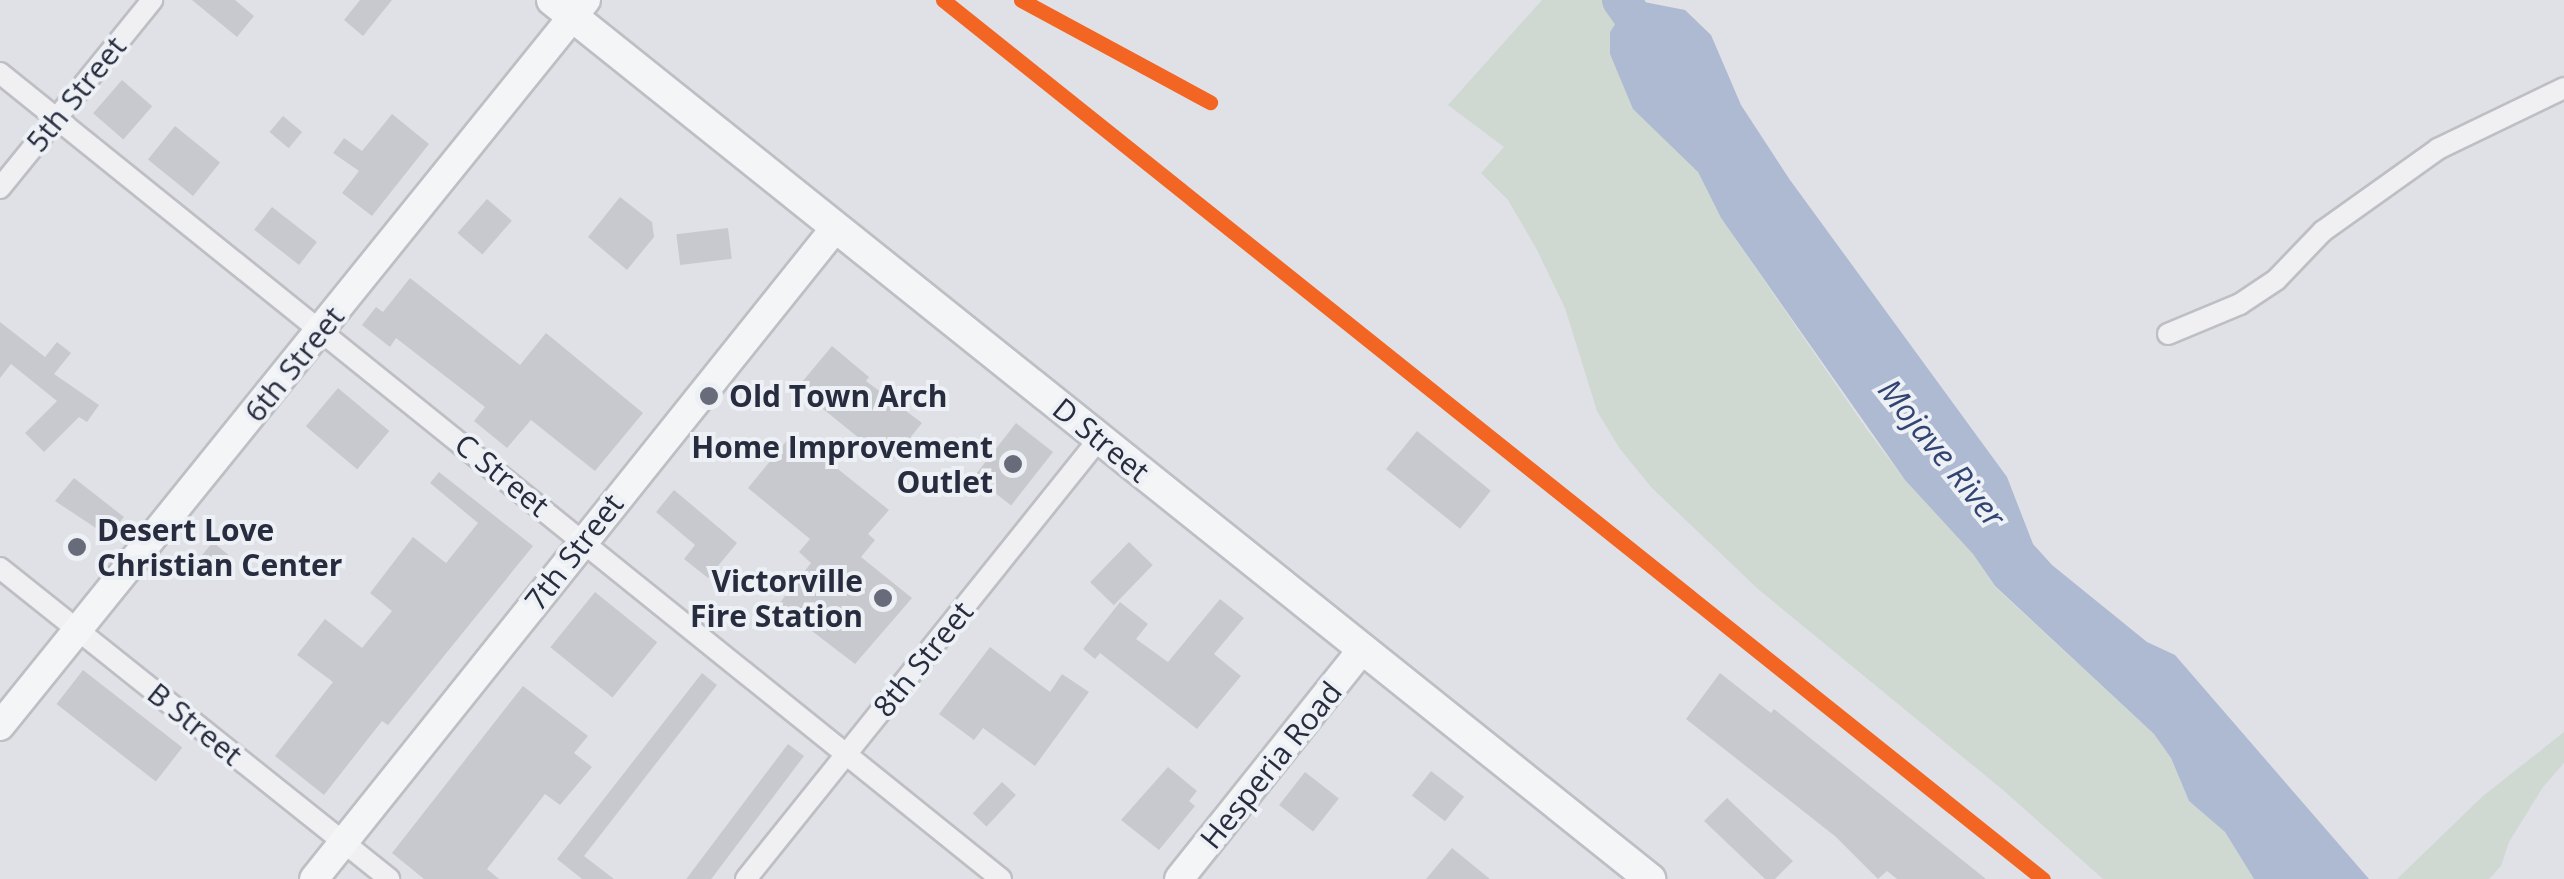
<!DOCTYPE html>
<style>
body{margin:0}
#map{position:relative;width:2564px;height:879px;overflow:hidden;background:#e0e1e6;font-family:"Open Sans",sans-serif}
div>[style]{position:absolute}
.green>*{inset:0;background:#cfd8d1}
.water>*{inset:0;background:#aebad1}
.river>*{height:38px;margin:-19px;padding:0 19px;transform-origin:19px;border-radius:19px;background:#aebad1}
.building>*{inset:0;background:#c8c9ce;transform-origin:0 0}
.roads{filter:drop-shadow(2px 0 #bebfc4) drop-shadow(-2px 0 #bebfc4) drop-shadow(0 2px #bebfc4) drop-shadow(0 -2px #bebfc4)}
.street>*{height:20px;margin:-10px;padding:0 10px;transform-origin:10px;border-radius:10px;background:#f0f0f2}
.secondary>*{height:28px;margin:-14px;padding:0 14px;transform-origin:14px;border-radius:14px;background:#f4f5f6}
.primary>*{height:30px;margin:-15px;padding:0 15px;transform-origin:15px;border-radius:15px;background:#f4f5f6}
.rail>*{height:10px;margin-top:-5px;transform-origin:0;background:repeating-linear-gradient(90deg,#edf0f5 0 19px,#c9cace 0 38px);box-sizing:border-box;border-block:2px solid #c9cace}
.rail-1>*{height:15px;margin:-7.5px;padding:0 7.5px;transform-origin:7.5px;border-radius:7.5px;background:#f26522}
.dots>*{width:28px;height:28px;translate:-50% -50%;box-sizing:border-box;border:5px solid #edf0f5;border-radius:50%}
span{translate:-50% -50%;white-space:nowrap;text-align:center;line-height:1.15;-webkit-text-stroke:8px #edf0f5;paint-order:stroke}
.street-label{font-size:30px;color:#272c3e}
.poi-label{font-size:30px;color:#272c3e;font-weight:700}
.left{translate:0 -50%;text-align:left}
.right{translate:-100% -50%;text-align:right}
.water-label{font-size:32px;color:#324572;font-style:italic}
</style>
<div id="map">
<div class="green">
<i style="clip-path:polygon(1542px 0,1612px 0,1624px 10px,1610px 32px,1610px 54px,1623px 80px,1698px 172px,1721px 218px,1868px 431px,1905px 480px,1973px 554px,1995px 587px,2154px 734px,2171px 758px,2189px 801px,2225px 832px,2254px 879px,2103px 879px,2003px 790px,1758px 589px,1652px 488px,1620px 449px,1597px 411px,1565px 308px,1537px 250px,1508px 200px,1481px 173px,1504px 147px,1448px 105px)"></i>
<i style="clip-path:polygon(2564px 732px,2564px 763px,2543px 787px,2509px 842px,2501px 866px,2489px 879px,2397px 879px,2483px 796px)"></i>
</div>
<div class="water">
<i style="clip-path:polygon(1639px 1px,1685px 10px,1711px 35px,1741px 105px,1790px 180px,2007px 477px,2033px 544px,2052px 565px,2147px 642px,2175px 655px,2369px 879px,2254px 879px,2225px 832px,2189px 801px,2171px 758px,2154px 734px,1995px 586px,1973px 554px,1905px 480px,1721px 218px,1698px 172px,1633px 109px,1610px 54px,1610px 32px,1624px 10px)"></i>
</div>
<div class="river">
<i style="left:1621px;top:0;width:60px;rotate:54.5deg"></i>
</div>
<div class="building">
<i style="clip-path:polygon(192px 0,235px 0,254px 16px,237px 37px)"></i>
<i style="clip-path:polygon(360px 0,392px 0,363px 36px,344px 20px)"></i>
<i style="left:122px;top:80px;width:40px;height:44px;rotate:41deg"></i>
<i style="clip-path:polygon(392px 114px,429px 144px,372px 216px,342px 193px,359px 171px,333px 153px,344px 138px,362px 151px)"></i>
<i style="left:283px;top:116px;width:25px;height:21px;rotate:40deg"></i>
<i style="left:175px;top:126px;width:58px;height:43px;rotate:39deg"></i>
<i style="clip-path:polygon(620px 197px,652px 222px,654px 237px,627px 270px,588px 237px)"></i>
<i style="left:487px;top:199px;width:33px;height:45px;rotate:41deg"></i>
<i style="left:272px;top:207px;width:57px;height:29px;rotate:38deg"></i>
<i style="left:728px;top:228px;width:31px;height:52px;rotate:83deg"></i>
<i style="clip-path:polygon(410px 278px,520px 365px,546px 333px,643px 413px,595px 471px,531px 420px,507px 448px,474px 421px,485px 407px,396px 338px,390px 347px,362px 325px,376px 307px,383px 312px)"></i>
<i style="clip-path:polygon(0 322px,45px 357px,57px 342px,71px 353px,54px 374px,99px 405px,87px 422px,79px 417px,44px 452px,25px 433px,57px 401px,11px 364px,0 378px)"></i>
<i style="clip-path:polygon(832px 346px,869px 377px,866px 381px,922px 423px,890px 463px,797px 388px)"></i>
<i style="left:338px;top:388px;width:67px;height:50px;rotate:40deg"></i>
<i style="left:1016px;top:423px;width:47px;height:68px;rotate:38deg"></i>
<i style="left:1417px;top:431px;width:95px;height:49px;rotate:39deg"></i>
<i style="clip-path:polygon(793px 433px,889px 510px,868px 534px,875px 540px,861px 557px,912px 598px,855px 664px,778px 605px,811px 563px,799px 552px,810px 539px,748px 488px)"></i>
<i style="clip-path:polygon(439px 472px,533px 546px,388px 725px,382px 721px,324px 795px,275px 756px,333px 682px,297px 655px,325px 619px,362px 648px,392px 611px,370px 593px,413px 537px,446px 563px,478px 523px,430px 483px)"></i>
<i style="clip-path:polygon(74px 478px,124px 517px,108px 536px,55px 501px)"></i>
<i style="clip-path:polygon(674px 490px,737px 543px,708px 578px,684px 559px,695px 545px,656px 512px)"></i>
<i style="left:213px;top:542px;width:23px;height:19px;rotate:40deg"></i>
<i style="left:1129px;top:542px;width:33px;height:56px;rotate:44deg"></i>
<i style="left:595px;top:592px;width:80px;height:71px;rotate:39deg"></i>
<i style="clip-path:polygon(1220px 599px,1244px 618px,1214px 654px,1241px 676px,1197px 729px,1100px 653px,1095px 659px,1083px 649px,1120px 602px,1148px 624px,1136px 639px,1168px 662px)"></i>
<i style="clip-path:polygon(990px 647px,1050px 692px,1062px 674px,1089px 692px,1035px 766px,983px 728px,974px 740px,939px 714px)"></i>
<i style="left:83px;top:670px;width:126px;height:43px;rotate:38deg"></i>
<i style="clip-path:polygon(702px 673px,717px 685px,584px 856px,614px 879px,582px 879px,557px 859px)"></i>
<i style="clip-path:polygon(1720px 673px,1771px 713px,1774px 709px,1986px 879px,1897px 879px,1887px 871px,1878px 879px,1836px 837px,1686px 719px)"></i>
<i style="clip-path:polygon(523px 686px,588px 736px,574px 753px,592px 767px,560px 805px,545px 794px,487px 869px,499px 879px,424px 879px,392px 853px)"></i>
<i style="left:788px;top:744px;width:20px;height:171px;rotate:37deg"></i>
<i style="clip-path:polygon(1168px 767px,1197px 791px,1189px 801px,1195px 806px,1159px 850px,1121px 820px)"></i>
<i style="left:1431px;top:771px;width:42px;height:31px;rotate:38deg"></i>
<i style="left:1305px;top:772px;width:43px;height:42px;rotate:38deg"></i>
<i style="left:1002px;top:782px;width:19px;height:43px;rotate:43deg"></i>
<i style="clip-path:polygon(1727px 798px,1793px 861px,1775px 879px,1765px 879px,1704px 821px)"></i>
<i style="clip-path:polygon(1452px 848px,1490px 879px,1426px 879px)"></i>
</div>
<div class="roads">
<div class="street">
<i style="left:0;top:73px;width:1285px;rotate:38.84deg"></i>
<i style="left:0;top:188px;width:242px;rotate:-51deg"></i>
<i style="left:2168px;top:334px;width:78px;rotate:-22.6deg"></i>
<i style="left:2240px;top:304px;width:43px;rotate:-33.7deg"></i>
<i style="left:2276px;top:280px;width:68px;rotate:-46.2deg"></i>
<i style="left:2323px;top:231px;width:141px;rotate:-35.5deg"></i>
<i style="left:2438px;top:149px;width:140px;rotate:-25.8deg"></i>
<i style="left:0;top:568px;width:498px;rotate:38.6deg"></i>
<i style="left:746px;top:879px;width:564px;rotate:-51.26deg"></i>
</div>
<div class="secondary">
<i style="left:0;top:726px;width:933px;rotate:-51.09deg"></i>
<i style="left:314px;top:879px;width:835px;rotate:-51.32deg"></i>
<i style="left:1179px;top:879px;width:293px;rotate:-51.4deg"></i>
</div>
<div class="primary">
<i style="left:552px;top:0;width:1407px;rotate:38.68deg"></i>
</div>
</div>
<div class="rail">
<i style="left:1021px;top:0;width:215px;rotate:28.4deg"></i>
</div>
<div class="rail-1">
<i style="left:943px;top:0;width:1408px;rotate:38.63deg"></i>
<i style="left:1021px;top:0;width:215px;rotate:28.4deg"></i>
</div>
<div class="dots">
<i style="left:709px;top:396px;background:#686b79"></i>
<i style="left:1013px;top:464px;background:#686b79"></i>
<i style="left:77px;top:547px;background:#686b79"></i>
<i style="left:883px;top:598px;background:#686b79"></i>
</div>
<div class="street-label">
<span style="left:76px;top:94px;rotate:-51deg">5th Street</span>
<span style="left:294px;top:364px;rotate:-51deg">6th Street</span>
<span style="left:1101px;top:440px;rotate:39deg">D Street</span>
<span style="left:502px;top:475px;rotate:39deg">C Street</span>
<span style="left:574px;top:552px;rotate:-52deg">7th Street</span>
<span style="left:923px;top:659px;rotate:-51deg">8th Street</span>
<span style="left:195px;top:724px;rotate:39deg">B Street</span>
<span style="left:1271px;top:765px;rotate:-51deg">Hesperia Road</span>
</div>
<div class="poi-label">
<span class="left" style="left:729px;top:396px">Old Town Arch</span>
<span class="right" style="left:993px;top:464px">Home Improvement<br>Outlet</span>
<span class="left" style="left:97px;top:547px">Desert Love<br>Christian Center</span>
<span class="right" style="left:863px;top:598px">Victorville<br>Fire Station</span>
</div>
<div class="water-label">
<span style="left:1942px;top:453px;rotate:51deg">Mojave River</span>
</div>
</div>
